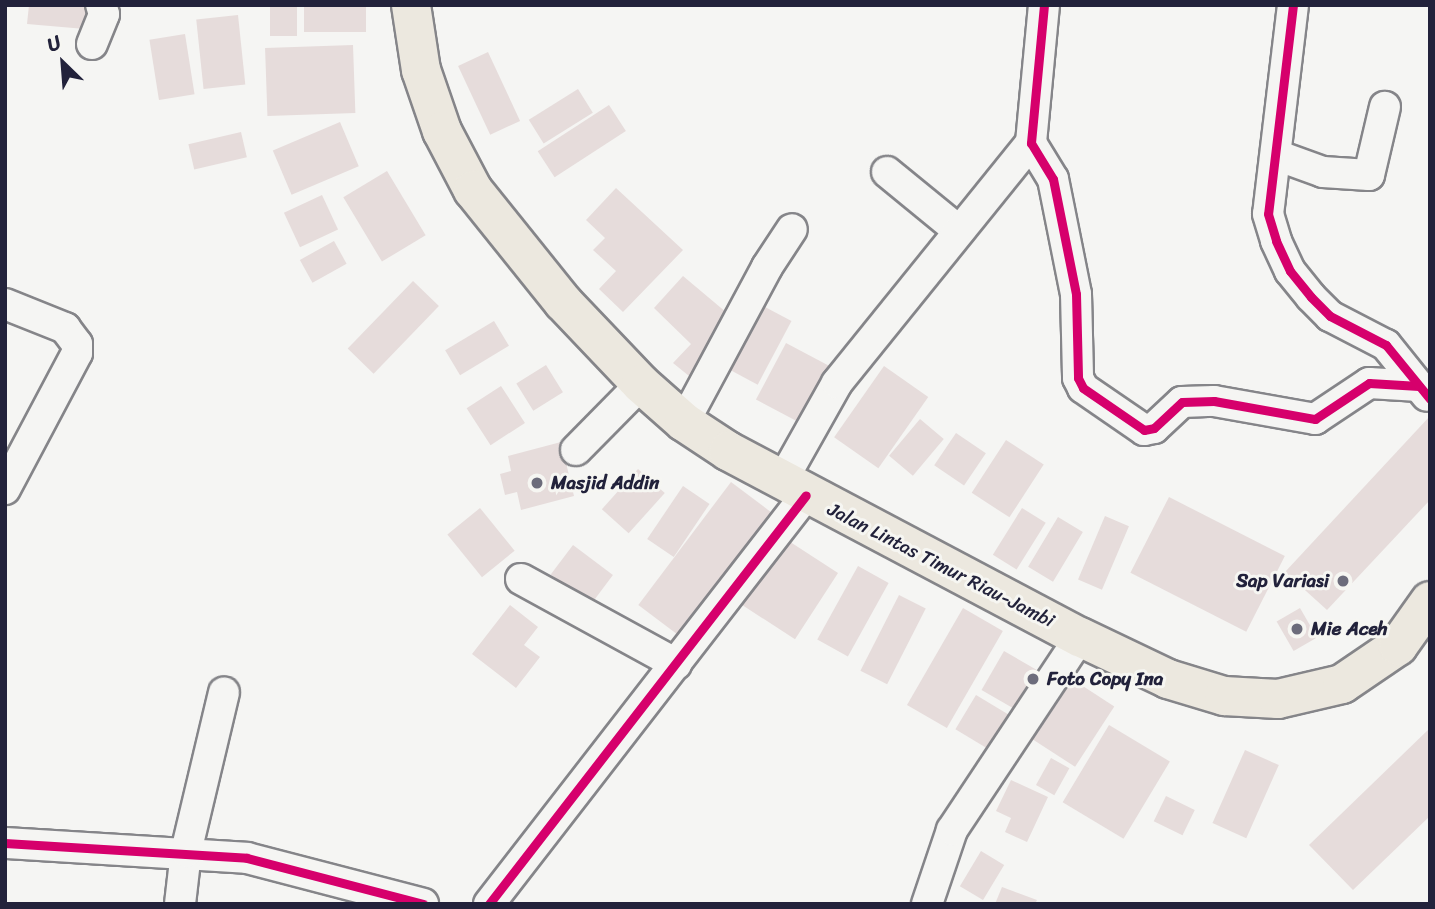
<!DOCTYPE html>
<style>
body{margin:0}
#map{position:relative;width:1435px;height:909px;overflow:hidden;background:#f5f5f3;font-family:Sriracha,sans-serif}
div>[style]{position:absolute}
.building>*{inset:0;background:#e6dcdb;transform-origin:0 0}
.roads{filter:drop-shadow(2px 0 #858589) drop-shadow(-2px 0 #858589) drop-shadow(0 2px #858589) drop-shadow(0 -2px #858589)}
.minor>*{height:30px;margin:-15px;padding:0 15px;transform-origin:15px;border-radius:15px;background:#f5f5f3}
.highway>*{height:38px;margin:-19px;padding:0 19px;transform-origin:19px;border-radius:19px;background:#ece8df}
.cycleway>*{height:9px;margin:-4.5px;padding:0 4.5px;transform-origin:4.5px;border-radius:4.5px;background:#d6006c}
.dots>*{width:19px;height:19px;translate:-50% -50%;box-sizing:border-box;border:4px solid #f6f6f2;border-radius:50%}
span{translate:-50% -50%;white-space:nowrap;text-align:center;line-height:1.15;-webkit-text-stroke:6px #f6f6f2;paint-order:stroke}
.poi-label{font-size:19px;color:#22223b;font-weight:700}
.left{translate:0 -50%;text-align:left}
.right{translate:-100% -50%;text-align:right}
.street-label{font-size:19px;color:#22223b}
.frame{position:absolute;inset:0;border:7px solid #22223b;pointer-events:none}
.north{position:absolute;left:28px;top:28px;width:70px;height:70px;-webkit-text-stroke:5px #f6f6f2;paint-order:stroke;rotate:335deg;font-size:19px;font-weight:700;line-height:28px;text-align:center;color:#22223b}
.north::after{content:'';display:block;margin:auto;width:24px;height:32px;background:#22223b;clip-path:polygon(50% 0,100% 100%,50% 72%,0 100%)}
</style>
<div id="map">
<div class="building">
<i style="clip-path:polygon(29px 5px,88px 5px,85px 29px,27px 24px)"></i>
<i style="left:270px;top:5px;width:27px;height:31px"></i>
<i style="left:304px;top:5px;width:62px;height:27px"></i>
<i style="left:238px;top:15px;width:70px;height:42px;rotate:84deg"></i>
<i style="left:185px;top:34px;width:61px;height:36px;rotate:81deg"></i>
<i style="left:353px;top:45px;width:68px;height:88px;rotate:88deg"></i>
<i style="left:488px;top:52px;width:76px;height:33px;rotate:65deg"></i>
<i style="left:578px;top:89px;width:28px;height:58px;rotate:58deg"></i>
<i style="left:609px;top:105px;width:31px;height:85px;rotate:57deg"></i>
<i style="left:340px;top:122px;width:48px;height:73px;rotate:67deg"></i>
<i style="left:241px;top:132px;width:26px;height:54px;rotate:77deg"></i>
<i style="left:387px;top:171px;width:75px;height:51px;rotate:59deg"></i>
<i style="clip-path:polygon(616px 188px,683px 250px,623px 312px,599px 289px,616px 271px,593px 250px,605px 238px,586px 220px)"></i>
<i style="left:322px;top:195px;width:38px;height:42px;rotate:65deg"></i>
<i style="left:334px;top:241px;width:26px;height:39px;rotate:61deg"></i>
<i style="clip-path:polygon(683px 276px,733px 318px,694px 380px,673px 363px,691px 344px,654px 308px)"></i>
<i style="left:413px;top:281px;width:36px;height:94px;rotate:44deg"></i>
<i style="left:765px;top:307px;width:30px;height:72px;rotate:28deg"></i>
<i style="left:494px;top:321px;width:29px;height:57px;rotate:59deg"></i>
<i style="left:786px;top:343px;width:54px;height:64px;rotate:28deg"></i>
<i style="left:546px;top:365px;width:32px;height:35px;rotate:58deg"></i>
<i style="left:884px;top:366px;width:54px;height:87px;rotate:35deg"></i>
<i style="left:501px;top:386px;width:44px;height:41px;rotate:57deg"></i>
<i style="clip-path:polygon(1430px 416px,1430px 500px,1327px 610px,1285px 572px)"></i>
<i style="left:920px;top:419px;width:31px;height:48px;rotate:40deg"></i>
<i style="left:956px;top:433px;width:36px;height:39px;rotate:34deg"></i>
<i style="left:1006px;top:440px;width:45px;height:63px;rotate:33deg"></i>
<i style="clip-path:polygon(561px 442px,574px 496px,521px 510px,517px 492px,505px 495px,500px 474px,511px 471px,508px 456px)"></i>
<i style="left:638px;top:469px;width:36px;height:54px;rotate:42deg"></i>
<i style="left:731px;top:482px;width:64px;height:154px;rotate:37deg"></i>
<i style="left:683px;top:486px;width:32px;height:64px;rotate:34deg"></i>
<i style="left:1169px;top:497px;width:130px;height:85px;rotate:27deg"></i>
<i style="left:480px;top:508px;width:55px;height:42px;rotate:51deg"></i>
<i style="left:1022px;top:508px;width:28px;height:55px;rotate:32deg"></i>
<i style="left:1105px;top:516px;width:26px;height:69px;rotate:23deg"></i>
<i style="left:1058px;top:517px;width:29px;height:58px;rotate:31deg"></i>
<i style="left:781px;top:536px;width:68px;height:79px;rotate:33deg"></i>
<i style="left:573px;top:545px;width:50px;height:37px;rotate:37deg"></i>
<i style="left:858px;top:566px;width:35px;height:84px;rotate:29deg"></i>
<i style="left:899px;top:595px;width:30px;height:85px;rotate:27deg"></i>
<i style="clip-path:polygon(510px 605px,538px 627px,524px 645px,540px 657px,516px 688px,472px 654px)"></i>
<i style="left:963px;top:608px;width:46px;height:112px;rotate:30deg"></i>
<i style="left:1300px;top:608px;width:34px;height:27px;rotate:60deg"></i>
<i style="left:1004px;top:651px;width:48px;height:45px;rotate:30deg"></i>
<i style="left:1069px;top:677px;width:54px;height:72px;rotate:33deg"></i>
<i style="left:976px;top:695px;width:48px;height:40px;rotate:31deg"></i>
<i style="left:1109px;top:725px;width:71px;height:90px;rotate:31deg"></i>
<i style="clip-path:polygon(1430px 728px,1430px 816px,1353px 890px,1309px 845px)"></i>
<i style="left:1245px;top:750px;width:37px;height:80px;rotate:24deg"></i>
<i style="left:1051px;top:758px;width:21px;height:31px;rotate:29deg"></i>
<i style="clip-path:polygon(1011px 780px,1048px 797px,1027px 842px,1005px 832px,1011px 818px,996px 811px)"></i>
<i style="left:1166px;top:796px;width:32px;height:28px;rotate:26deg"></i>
<i style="left:981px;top:851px;width:27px;height:41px;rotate:31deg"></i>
<i style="clip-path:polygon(1002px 887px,1037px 900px,1035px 904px,995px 904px)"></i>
</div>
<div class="roads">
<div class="minor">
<i style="left:1044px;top:5px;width:139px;rotate:95.4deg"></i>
<i style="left:1031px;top:143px;width:42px;rotate:58.6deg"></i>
<i style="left:1053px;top:179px;width:117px;rotate:78.7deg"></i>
<i style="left:1076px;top:294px;width:84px;rotate:88.6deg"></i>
<i style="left:1078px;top:378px;width:11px;rotate:63deg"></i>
<i style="left:1083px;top:388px;width:74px;rotate:34.5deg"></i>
<i style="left:1144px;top:430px;width:10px;rotate:-11deg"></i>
<i style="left:1154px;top:428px;width:38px;rotate:-43deg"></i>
<i style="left:1182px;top:402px;width:32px;rotate:-2deg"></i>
<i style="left:1214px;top:401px;width:103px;rotate:10.1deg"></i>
<i style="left:1315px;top:419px;width:65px;rotate:-33.7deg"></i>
<i style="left:1369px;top:383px;width:50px;rotate:3.4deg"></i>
<i style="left:1293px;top:5px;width:210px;rotate:96.8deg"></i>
<i style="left:1268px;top:214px;width:28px;rotate:73deg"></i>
<i style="left:1276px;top:241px;width:33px;rotate:65deg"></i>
<i style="left:1290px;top:271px;width:33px;rotate:51deg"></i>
<i style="left:1311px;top:297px;width:27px;rotate:45deg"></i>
<i style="left:1330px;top:316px;width:63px;rotate:27.4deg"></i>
<i style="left:1386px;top:345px;width:65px;rotate:51.2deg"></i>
<i style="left:92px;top:44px;width:32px;rotate:-68deg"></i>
<i style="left:104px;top:14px;width:9px;rotate:-108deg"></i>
<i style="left:1276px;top:155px;width:50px;rotate:19.9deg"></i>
<i style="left:1323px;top:172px;width:46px;rotate:3.7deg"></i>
<i style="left:1369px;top:175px;width:70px;rotate:-76.8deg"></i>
<i style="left:887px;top:172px;width:93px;rotate:39.3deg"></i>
<i style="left:5px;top:304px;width:65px;rotate:21.8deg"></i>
<i style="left:65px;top:328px;width:20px;rotate:53deg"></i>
<i style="left:77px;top:344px;width:9px;rotate:90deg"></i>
<i style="left:77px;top:353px;width:154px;rotate:117.9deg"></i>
<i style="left:684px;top:422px;width:176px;rotate:-61.8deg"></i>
<i style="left:767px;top:267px;width:45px;rotate:-56.7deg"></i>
<i style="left:576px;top:450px;width:93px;rotate:-45.4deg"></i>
<i style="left:782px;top:481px;width:112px;rotate:-60.7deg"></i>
<i style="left:837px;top:383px;width:309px;rotate:-51.1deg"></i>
<i style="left:521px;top:579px;width:177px;rotate:28.7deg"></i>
<i style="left:5px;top:843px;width:242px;rotate:3.5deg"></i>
<i style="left:247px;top:858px;width:182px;rotate:14.6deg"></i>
<i style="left:180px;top:904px;width:52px;rotate:-83.4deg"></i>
<i style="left:186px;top:852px;width:164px;rotate:-76.6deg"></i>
<i style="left:489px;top:904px;width:517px;rotate:-52.22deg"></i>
<i style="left:927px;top:904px;width:78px;rotate:-71.3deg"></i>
<i style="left:952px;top:830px;width:232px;rotate:-56.4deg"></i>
</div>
<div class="highway">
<i style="left:411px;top:5px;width:66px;rotate:81.3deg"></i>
<i style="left:421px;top:70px;width:65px;rotate:71deg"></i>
<i style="left:442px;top:131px;width:67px;rotate:62.3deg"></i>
<i style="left:473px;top:190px;width:144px;rotate:51.2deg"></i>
<i style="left:563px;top:302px;width:113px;rotate:46.4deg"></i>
<i style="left:641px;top:384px;width:57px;rotate:41.5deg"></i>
<i style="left:684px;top:422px;width:53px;rotate:33.4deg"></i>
<i style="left:728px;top:451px;width:398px;rotate:27.9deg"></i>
<i style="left:1080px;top:637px;width:98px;rotate:25.5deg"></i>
<i style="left:1168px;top:679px;width:59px;rotate:16.9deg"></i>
<i style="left:1224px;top:696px;width:54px;rotate:3.2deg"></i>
<i style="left:1278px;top:699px;width:66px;rotate:-13.2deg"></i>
<i style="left:1342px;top:684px;width:68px;rotate:-34.2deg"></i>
<i style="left:1398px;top:646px;width:55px;rotate:-54.6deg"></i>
</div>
</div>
<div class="cycleway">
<i style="left:1044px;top:5px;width:139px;rotate:95.4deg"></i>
<i style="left:1031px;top:143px;width:42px;rotate:58.6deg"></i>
<i style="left:1053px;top:179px;width:117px;rotate:78.7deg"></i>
<i style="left:1076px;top:294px;width:84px;rotate:88.6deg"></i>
<i style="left:1078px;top:378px;width:11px;rotate:63deg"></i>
<i style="left:1083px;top:388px;width:74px;rotate:34.5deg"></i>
<i style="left:1144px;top:430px;width:10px;rotate:-11deg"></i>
<i style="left:1154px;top:428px;width:38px;rotate:-43deg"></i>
<i style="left:1182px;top:402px;width:32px;rotate:-2deg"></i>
<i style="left:1214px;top:401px;width:103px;rotate:10.1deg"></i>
<i style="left:1315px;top:419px;width:65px;rotate:-33.7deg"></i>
<i style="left:1369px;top:383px;width:50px;rotate:3.4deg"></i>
<i style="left:1293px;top:5px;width:210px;rotate:96.8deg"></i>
<i style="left:1268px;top:214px;width:28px;rotate:73deg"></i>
<i style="left:1276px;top:241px;width:33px;rotate:65deg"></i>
<i style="left:1290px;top:271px;width:33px;rotate:51deg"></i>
<i style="left:1311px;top:297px;width:27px;rotate:45deg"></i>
<i style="left:1330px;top:316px;width:63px;rotate:27.4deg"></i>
<i style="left:1386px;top:345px;width:70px;rotate:50.8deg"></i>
<i style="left:5px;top:843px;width:242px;rotate:3.5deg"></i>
<i style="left:247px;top:858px;width:182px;rotate:14.6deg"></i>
<i style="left:489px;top:904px;width:517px;rotate:-52.22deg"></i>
</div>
<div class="dots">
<i style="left:537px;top:483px;background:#6c6c7b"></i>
<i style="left:1343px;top:581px;background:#6c6c7b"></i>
<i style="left:1297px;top:629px;background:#6c6c7b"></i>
<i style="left:1033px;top:679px;background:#6c6c7b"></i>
</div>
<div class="poi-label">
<span class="left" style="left:551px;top:483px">Masjid Addin</span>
<span class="right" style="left:1329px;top:581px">Sap Variasi</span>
<span class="left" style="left:1311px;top:629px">Mie Aceh</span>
<span class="left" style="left:1047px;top:679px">Foto Copy Ina</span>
</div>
<div class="street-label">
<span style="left:941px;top:565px;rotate:27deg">Jalan Lintas Timur Riau-Jambi</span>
</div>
<div class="frame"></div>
<div class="north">U</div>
</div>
